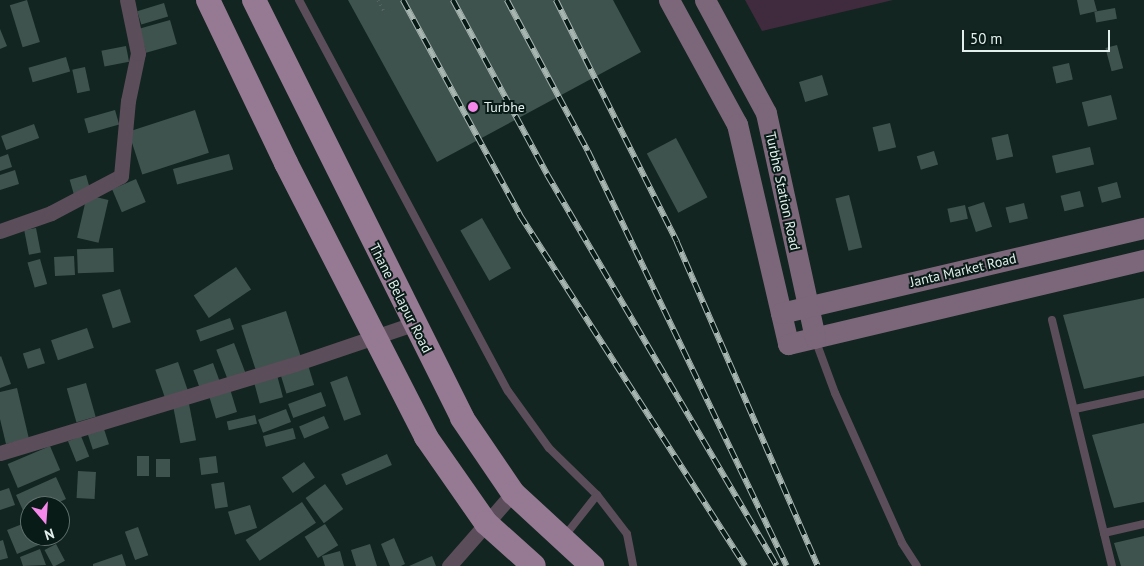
<!DOCTYPE html>
<style>
body{margin:0}
#map{position:relative;width:1144px;height:566px;overflow:hidden;background:#122520;font-family:"PT Sans",sans-serif}
div>[style]{position:absolute}
.green>*{inset:0;background:#402a3d}
.building>*{inset:0;background:#3f534e;transform-origin:0 0}
.path>*{height:3px;margin-top:-1.5px;transform-origin:0;background:repeating-linear-gradient(90deg,#556561 0 1px,transparent 0 5px)}
.lane>*{height:8px;margin:-4px;padding:0 4px;transform-origin:4px;border-radius:4px;background:#5b4d59}
.street>*{height:15px;margin:-7.5px;padding:0 7.5px;transform-origin:7.5px;border-radius:7.5px;background:#5b4d59}
.secondary>*{height:21px;margin:-10.5px;padding:0 10.5px;transform-origin:10.5px;border-radius:10.5px;background:#7c6679}
.primary>*{height:24px;margin:-12px;padding:0 12px;transform-origin:12px;border-radius:12px;background:#967992}
.rail>*{height:5.5px;margin-top:-2.75px;transform-origin:0;background:repeating-linear-gradient(90deg,#081b17 0 11px,#a8b6b2 0 22px);box-sizing:border-box;border-block:1px solid #a8b6b2}
.dots>*{width:14px;height:14px;translate:-50% -50%;box-sizing:border-box;border:2px solid #081b17;border-radius:50%}
span{translate:-50% -50%;white-space:nowrap;text-align:center;line-height:1.15;-webkit-text-stroke:4px #081b17;paint-order:stroke}
.poi-label{font-size:14px;color:#e3efec}
.left{translate:0 -50%;text-align:left}
.street-label{font-size:14px;color:#e3efec}
.north{position:absolute;left:20px;top:496px;width:50px;height:50px;box-sizing:border-box;background:#081b17;border:1px solid #60706c;border-radius:50%;rotate:162deg;font-size:14px;font-weight:700;line-height:20px;text-align:center;color:#e3efec}
.north::after{content:'';display:block;margin:auto;width:18px;height:22px;background:#f788eb;clip-path:polygon(50% 0,100% 100%,50% 72%,0 100%)}
.scale{position:absolute;left:962px;top:30px;width:148px;height:22px;box-sizing:border-box;border:2px solid #e3efec;border-top:0;padding-left:6px;font-size:15px;line-height:18px;white-space:nowrap;color:#e3efec;-webkit-text-stroke:4px #081b17;paint-order:stroke}
</style>
<div id="map">
<div class="green">
<i style="clip-path:polygon(745px 0,893px 0,762px 31px)"></i>
</div>
<div class="building">
<i style="left:27px;top:0;width:44px;height:18px;rotate:73deg"></i>
<i style="clip-path:polygon(348px 0,613px 0,641px 52px,437px 162px)"></i>
<i style="clip-path:polygon(1077px 0,1094px 0,1097px 11px,1080px 15px)"></i>
<i style="left:164px;top:3px;width:14px;height:28px;rotate:73deg"></i>
<i style="left:1115px;top:8px;width:11px;height:21px;rotate:80deg"></i>
<i style="left:170px;top:20px;width:25px;height:32px;rotate:74deg"></i>
<i style="clip-path:polygon(0 29px,7px 46px,0 49px)"></i>
<i style="left:1117px;top:45px;width:24px;height:12px;rotate:75deg"></i>
<i style="left:126px;top:46px;width:16px;height:25px;rotate:79deg"></i>
<i style="left:66px;top:57px;width:15px;height:39px;rotate:74deg"></i>
<i style="left:1069px;top:63px;width:17px;height:17px;rotate:77deg"></i>
<i style="left:85px;top:67px;width:24px;height:13px;rotate:78deg"></i>
<i style="left:822px;top:75px;width:21px;height:24px;rotate:73deg"></i>
<i style="left:1111px;top:95px;width:25px;height:30px;rotate:76deg"></i>
<i style="left:115px;top:110px;width:15px;height:32px;rotate:74deg"></i>
<i style="left:195px;top:110px;width:45px;height:70px;rotate:72deg"></i>
<i style="left:890px;top:123px;width:25px;height:18px;rotate:76deg"></i>
<i style="left:34px;top:124px;width:15px;height:35px;rotate:70deg"></i>
<i style="left:1008px;top:134px;width:23px;height:17px;rotate:77deg"></i>
<i style="left:676px;top:138px;width:67px;height:33px;rotate:62deg"></i>
<i style="left:1090px;top:147px;width:18px;height:39px;rotate:77deg"></i>
<i style="left:934px;top:151px;width:14px;height:18px;rotate:73deg"></i>
<i style="clip-path:polygon(8px 154px,12px 167px,0 171px,0 157px)"></i>
<i style="left:229px;top:154px;width:16px;height:58px;rotate:75deg"></i>
<i style="clip-path:polygon(15px 170px,19px 184px,0 190px,0 175px)"></i>
<i style="left:86px;top:175px;width:15px;height:17px;rotate:74deg"></i>
<i style="left:136px;top:179px;width:25px;height:26px;rotate:67deg"></i>
<i style="left:1117px;top:182px;width:16px;height:20px;rotate:75deg"></i>
<i style="left:1080px;top:191px;width:16px;height:20px;rotate:76deg"></i>
<i style="left:87px;top:195px;width:22px;height:44px;rotate:13deg"></i>
<i style="left:849px;top:195px;width:54px;height:14px;rotate:76deg"></i>
<i style="left:984px;top:202px;width:26px;height:17px;rotate:72deg"></i>
<i style="left:1024px;top:203px;width:16px;height:19px;rotate:76deg"></i>
<i style="left:965px;top:205px;width:14px;height:18px;rotate:78deg"></i>
<i style="left:482px;top:218px;width:58px;height:25px;rotate:60deg"></i>
<i style="left:36px;top:228px;width:25px;height:12px;rotate:79deg"></i>
<i style="left:113px;top:248px;width:24px;height:36px;rotate:88deg"></i>
<i style="left:74px;top:256px;width:19px;height:20px;rotate:87deg"></i>
<i style="left:40px;top:259px;width:26px;height:13px;rotate:74deg"></i>
<i style="left:236px;top:267px;width:27px;height:51px;rotate:56deg"></i>
<i style="left:120px;top:289px;width:35px;height:19px;rotate:72deg"></i>
<i style="clip-path:polygon(1144px 298px,1144px 376px,1084px 389px,1063px 315px)"></i>
<i style="left:286px;top:311px;width:47px;height:47px;rotate:72deg"></i>
<i style="left:230px;top:318px;width:12px;height:36px;rotate:70deg"></i>
<i style="left:87px;top:328px;width:21px;height:38px;rotate:71deg"></i>
<i style="left:234px;top:343px;width:31px;height:19px;rotate:69deg"></i>
<i style="left:40px;top:348px;width:16px;height:18px;rotate:72deg"></i>
<i style="clip-path:polygon(1px 356px,11px 384px,0 388px,0 357px)"></i>
<i style="left:178px;top:362px;width:31px;height:24px;rotate:71deg"></i>
<i style="left:213px;top:363px;width:20px;height:21px;rotate:70deg"></i>
<i style="left:308px;top:365px;width:21px;height:29px;rotate:73deg"></i>
<i style="left:277px;top:375px;width:23px;height:24px;rotate:75deg"></i>
<i style="left:347px;top:376px;width:41px;height:18px;rotate:70deg"></i>
<i style="left:86px;top:383px;width:35px;height:20px;rotate:74deg"></i>
<i style="clip-path:polygon(17px 388px,29px 439px,6px 444px,0 419px,0 392px)"></i>
<i style="left:230px;top:389px;width:24px;height:22px;rotate:73deg"></i>
<i style="left:321px;top:392px;width:15px;height:35px;rotate:70deg"></i>
<i style="left:189px;top:404px;width:37px;height:16px;rotate:79deg"></i>
<i style="left:286px;top:409px;width:14px;height:30px;rotate:69deg"></i>
<i style="left:255px;top:415px;width:9px;height:29px;rotate:77deg"></i>
<i style="left:324px;top:416px;width:13px;height:27px;rotate:67deg"></i>
<i style="clip-path:polygon(1144px 423px,1144px 502px,1114px 508px,1092px 435px)"></i>
<i style="left:293px;top:428px;width:11px;height:31px;rotate:75deg"></i>
<i style="left:104px;top:429px;width:16px;height:17px;rotate:72deg"></i>
<i style="left:81px;top:436px;width:22px;height:14px;rotate:68deg"></i>
<i style="left:50px;top:446px;width:26px;height:46px;rotate:67deg"></i>
<i style="left:387px;top:454px;width:12px;height:50px;rotate:66deg"></i>
<i style="left:137px;top:456px;width:12px;height:20px"></i>
<i style="left:216px;top:456px;width:17px;height:17px;rotate:83deg"></i>
<i style="left:156px;top:459px;width:14px;height:18px"></i>
<i style="left:304px;top:462px;width:19px;height:27px;rotate:55deg"></i>
<i style="left:78px;top:471px;width:18px;height:27px;rotate:3deg"></i>
<i style="clip-path:polygon(56px 477px,66px 499px,51px 506px,30px 506px,26px 517px,16px 495px)"></i>
<i style="left:224px;top:482px;width:25px;height:13px;rotate:81deg"></i>
<i style="left:325px;top:484px;width:31px;height:24px;rotate:54deg"></i>
<i style="clip-path:polygon(9px 488px,15px 505px,0 510px,0 491px)"></i>
<i style="left:302px;top:502px;width:25px;height:68px;rotate:56deg"></i>
<i style="left:250px;top:505px;width:24px;height:23px;rotate:73deg"></i>
<i style="clip-path:polygon(30px 521px,30px 536px,52px 536px,53px 539px,17px 554px,7px 530px)"></i>
<i style="left:325px;top:524px;width:25px;height:24px;rotate:58deg"></i>
<i style="left:138px;top:527px;width:30px;height:14px;rotate:70deg"></i>
<i style="clip-path:polygon(1144px 536px,1144px 566px,1121px 566px,1114px 543px)"></i>
<i style="clip-path:polygon(394px 538px,405px 564px,401px 566px,390px 566px,381px 544px)"></i>
<i style="clip-path:polygon(3px 540px,8px 558px,0 560px,0 541px)"></i>
<i style="left:56px;top:544px;width:19px;height:13px;rotate:62deg"></i>
<i style="clip-path:polygon(370px 544px,377px 566px,356px 566px,351px 550px)"></i>
<i style="clip-path:polygon(40px 549px,46px 565px,23px 566px,20px 557px)"></i>
<i style="clip-path:polygon(340px 551px,344px 566px,325px 566px,322px 556px)"></i>
<i style="clip-path:polygon(122px 554px,126px 566px,93px 566px,93px 564px)"></i>
<i style="clip-path:polygon(432px 556px,436px 566px,409px 566px)"></i>
</div>
<div class="path">
<i style="left:378px;top:0;width:15px;rotate:62deg"></i>
</div>
<div class="lane">
<i style="left:299px;top:0;width:443px;rotate:61.9deg"></i>
<i style="left:508px;top:391px;width:70px;rotate:54.3deg"></i>
<i style="left:549px;top:448px;width:67px;rotate:44.4deg"></i>
<i style="left:597px;top:495px;width:53px;rotate:128.2deg"></i>
<i style="left:1052px;top:320px;width:253px;rotate:76.3deg"></i>
<i style="left:815px;top:339px;width:58px;rotate:69.7deg"></i>
<i style="left:835px;top:393px;width:164px;rotate:65.9deg"></i>
<i style="left:902px;top:543px;width:27px;rotate:57deg"></i>
<i style="left:1075px;top:409px;width:71px;rotate:-12.3deg"></i>
<i style="left:597px;top:495px;width:49px;rotate:52.4deg"></i>
<i style="left:627px;top:534px;width:33px;rotate:79deg"></i>
<i style="left:1104px;top:533px;width:41px;rotate:-12.7deg"></i>
</div>
<div class="street">
<i style="left:0;top:231px;width:54px;rotate:-19.4deg"></i>
<i style="left:51px;top:213px;width:79px;rotate:-27.9deg"></i>
<i style="left:121px;top:176px;width:75px;rotate:-84.7deg"></i>
<i style="left:128px;top:101px;width:49px;rotate:-78.2deg"></i>
<i style="left:138px;top:53px;width:54px;rotate:-101.7deg"></i>
<i style="left:0;top:453px;width:308px;rotate:-16.8deg"></i>
<i style="left:295px;top:364px;width:125px;rotate:-18.7deg"></i>
<i style="left:449px;top:566px;width:97px;rotate:-48.8deg"></i>
</div>
<div class="secondary">
<i style="left:669px;top:0;width:141px;rotate:61.3deg"></i>
<i style="left:737px;top:124px;width:226px;rotate:76.9deg"></i>
<i style="left:788px;top:344px;width:366px;rotate:-13.3deg"></i>
<i style="left:705px;top:0;width:128px;rotate:61.6deg"></i>
<i style="left:766px;top:113px;width:230px;rotate:77.7deg"></i>
<i style="left:781px;top:313px;width:373px;rotate:-13.2deg"></i>
</div>
<div class="primary">
<i style="left:208px;top:0;width:181px;rotate:64.4deg"></i>
<i style="left:286px;top:163px;width:308px;rotate:62.9deg"></i>
<i style="left:426px;top:437px;width:105px;rotate:55.1deg"></i>
<i style="left:486px;top:523px;width:64px;rotate:41.9deg"></i>
<i style="left:254px;top:0;width:467px;rotate:63.5deg"></i>
<i style="left:462px;top:418px;width:91px;rotate:55.8deg"></i>
<i style="left:513px;top:493px;width:108px;rotate:42.7deg"></i>
</div>
<div class="rail">
<i style="left:403px;top:0;width:245px;rotate:61.4deg"></i>
<i style="left:520px;top:215px;width:417px;rotate:57.3deg"></i>
<i style="left:453px;top:0;width:198px;rotate:61.6deg"></i>
<i style="left:547px;top:174px;width:454px;rotate:59.6deg"></i>
<i style="left:507px;top:0;width:171px;rotate:61.8deg"></i>
<i style="left:588px;top:151px;width:460px;rotate:64.4deg"></i>
<i style="left:556px;top:0;width:271px;rotate:63.4deg"></i>
<i style="left:677px;top:242px;width:353px;rotate:66.5deg"></i>
</div>
<div class="dots">
<i style="left:473px;top:107px;background:#f788eb"></i>
</div>
<div class="poi-label">
<span class="left" style="left:484px;top:107px">Turbhe</span>
</div>
<div class="street-label">
<span style="left:783px;top:191px;rotate:78deg">Turbhe Station Road</span>
<span style="left:963px;top:270px;rotate:-13deg">Janta Market Road</span>
<span style="left:401px;top:298px;rotate:63deg">Thane Belapur Road</span>
</div>
<div class="north">N</div>
<div class="scale">50 m</div>
</div>
